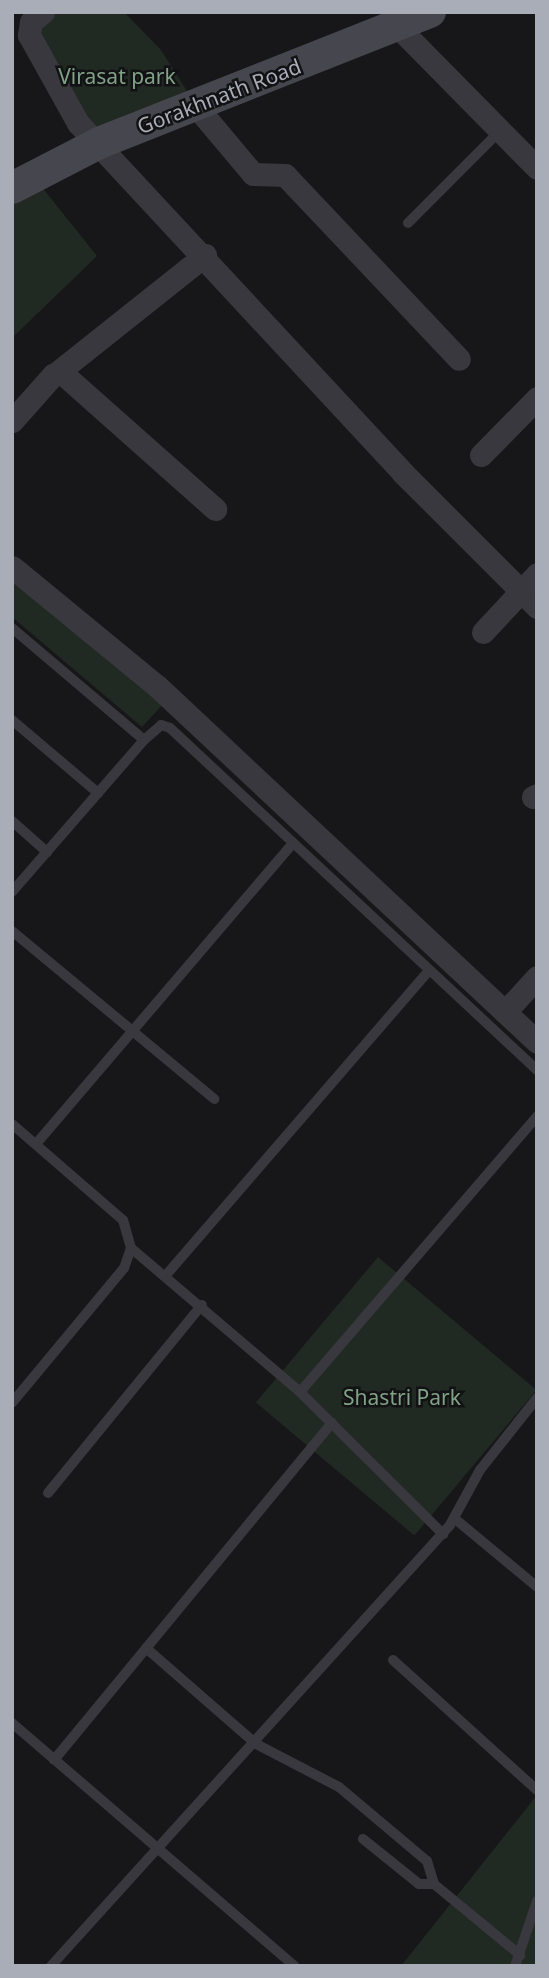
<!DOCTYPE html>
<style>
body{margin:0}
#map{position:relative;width:549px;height:1978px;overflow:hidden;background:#171719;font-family:"Noto Sans",sans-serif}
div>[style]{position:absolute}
.green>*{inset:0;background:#212923;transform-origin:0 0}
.lane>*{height:10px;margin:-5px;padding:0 5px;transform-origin:5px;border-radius:5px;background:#38383e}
.street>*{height:23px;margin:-11.5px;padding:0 11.5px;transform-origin:11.5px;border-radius:11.5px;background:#38383e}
.secondary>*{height:32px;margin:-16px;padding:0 16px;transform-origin:16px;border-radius:16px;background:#46474e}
span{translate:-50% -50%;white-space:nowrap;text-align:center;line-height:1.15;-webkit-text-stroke:5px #121214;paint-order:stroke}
.park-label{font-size:21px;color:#81a286}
.street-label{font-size:21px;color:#a9adb8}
.frame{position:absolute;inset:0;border:14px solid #a9adb8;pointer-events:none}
</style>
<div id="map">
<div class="green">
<i style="clip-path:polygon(55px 12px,124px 12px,161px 50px,192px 99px,102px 136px,84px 118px,37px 27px)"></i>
<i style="clip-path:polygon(33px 176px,97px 256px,12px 338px,12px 188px)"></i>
<i style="clip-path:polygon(12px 573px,168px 699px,142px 727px,12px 617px)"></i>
<i style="left:378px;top:1257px;width:207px;height:190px;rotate:40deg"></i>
<i style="clip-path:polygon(537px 1795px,537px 1966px,401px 1966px)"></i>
</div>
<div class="lane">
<i style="left:408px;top:223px;width:130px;rotate:-45deg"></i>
<i style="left:12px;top:628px;width:173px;rotate:40.3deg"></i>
<i style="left:144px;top:740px;width:201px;rotate:131deg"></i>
<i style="left:12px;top:720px;width:113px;rotate:40.3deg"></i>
<i style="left:144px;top:740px;width:23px;rotate:-41deg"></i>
<i style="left:161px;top:725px;width:9px;rotate:18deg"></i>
<i style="left:170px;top:728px;width:502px;rotate:42.98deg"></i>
<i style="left:12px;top:821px;width:47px;rotate:41.5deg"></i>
<i style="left:12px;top:931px;width:263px;rotate:39.7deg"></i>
<i style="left:12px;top:1124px;width:147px;rotate:40.9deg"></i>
<i style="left:123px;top:1220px;width:29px;rotate:74deg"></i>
<i style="left:131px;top:1248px;width:21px;rotate:109deg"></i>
<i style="left:124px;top:1268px;width:175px;rotate:129.7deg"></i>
<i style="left:36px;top:1144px;width:394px;rotate:-49.5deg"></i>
<i style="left:131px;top:1248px;width:222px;rotate:40.4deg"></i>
<i style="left:300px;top:1392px;width:202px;rotate:44.8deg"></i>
<i style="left:167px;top:1274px;width:401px;rotate:-49.2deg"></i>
<i style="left:300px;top:1392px;width:364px;rotate:-49.3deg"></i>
<i style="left:48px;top:1493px;width:243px;rotate:-50.7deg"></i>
<i style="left:454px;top:1518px;width:108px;rotate:39.7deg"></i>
<i style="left:146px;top:1648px;width:146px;rotate:41.1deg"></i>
<i style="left:256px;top:1744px;width:93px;rotate:27.4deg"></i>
<i style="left:339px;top:1787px;width:115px;rotate:40.1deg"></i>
<i style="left:427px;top:1861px;width:24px;rotate:73deg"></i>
<i style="left:434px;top:1884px;width:15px;rotate:180deg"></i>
<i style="left:419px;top:1884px;width:72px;rotate:-141.2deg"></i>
<i style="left:393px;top:1660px;width:194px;rotate:42.1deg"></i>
<i style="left:12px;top:1723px;width:373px;rotate:40.7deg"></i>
<i style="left:54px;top:1760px;width:437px;rotate:-50.5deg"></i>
<i style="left:434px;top:1884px;width:112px;rotate:39.5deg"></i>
<i style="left:51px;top:1966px;width:595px;rotate:-47.86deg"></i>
<i style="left:450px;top:1525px;width:63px;rotate:-61.4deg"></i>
<i style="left:480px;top:1470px;width:92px;rotate:-51.6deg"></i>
<i style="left:515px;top:1966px;width:69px;rotate:-71.3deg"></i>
</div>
<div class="street">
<i style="left:43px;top:12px;width:16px;rotate:140deg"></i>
<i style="left:31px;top:22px;width:13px;rotate:99deg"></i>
<i style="left:29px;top:35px;width:101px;rotate:60.9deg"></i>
<i style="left:78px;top:123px;width:476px;rotate:47.1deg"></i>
<i style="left:402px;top:472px;width:191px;rotate:45deg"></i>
<i style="left:398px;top:27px;width:198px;rotate:45.4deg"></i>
<i style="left:195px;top:105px;width:90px;rotate:50deg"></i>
<i style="left:253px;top:174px;width:32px;rotate:2deg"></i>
<i style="left:285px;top:175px;width:253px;rotate:46.6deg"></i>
<i style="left:58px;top:372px;width:188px;rotate:-38.5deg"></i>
<i style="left:12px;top:421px;width:62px;rotate:-48.3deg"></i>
<i style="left:53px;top:375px;width:9px;rotate:-13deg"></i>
<i style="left:62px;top:373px;width:205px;rotate:41.6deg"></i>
<i style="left:481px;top:455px;width:80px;rotate:-45.5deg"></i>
<i style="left:12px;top:567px;width:188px;rotate:39.4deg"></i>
<i style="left:157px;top:686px;width:521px;rotate:43.13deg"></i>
<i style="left:483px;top:632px;width:79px;rotate:-47deg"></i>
<i style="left:533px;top:797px;width:4px;rotate:-27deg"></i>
<i style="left:505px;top:1012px;width:47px;rotate:-47.6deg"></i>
</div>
<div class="secondary">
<i style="left:12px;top:188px;width:98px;rotate:-27.3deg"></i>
<i style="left:99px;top:143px;width:356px;rotate:-21.6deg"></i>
</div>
<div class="park-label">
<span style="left:117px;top:76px">Virasat park</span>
<span style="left:402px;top:1397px">Shastri Park</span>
</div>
<div class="street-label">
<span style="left:219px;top:96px;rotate:-21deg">Gorakhnath Road</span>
</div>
<div class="frame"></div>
</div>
